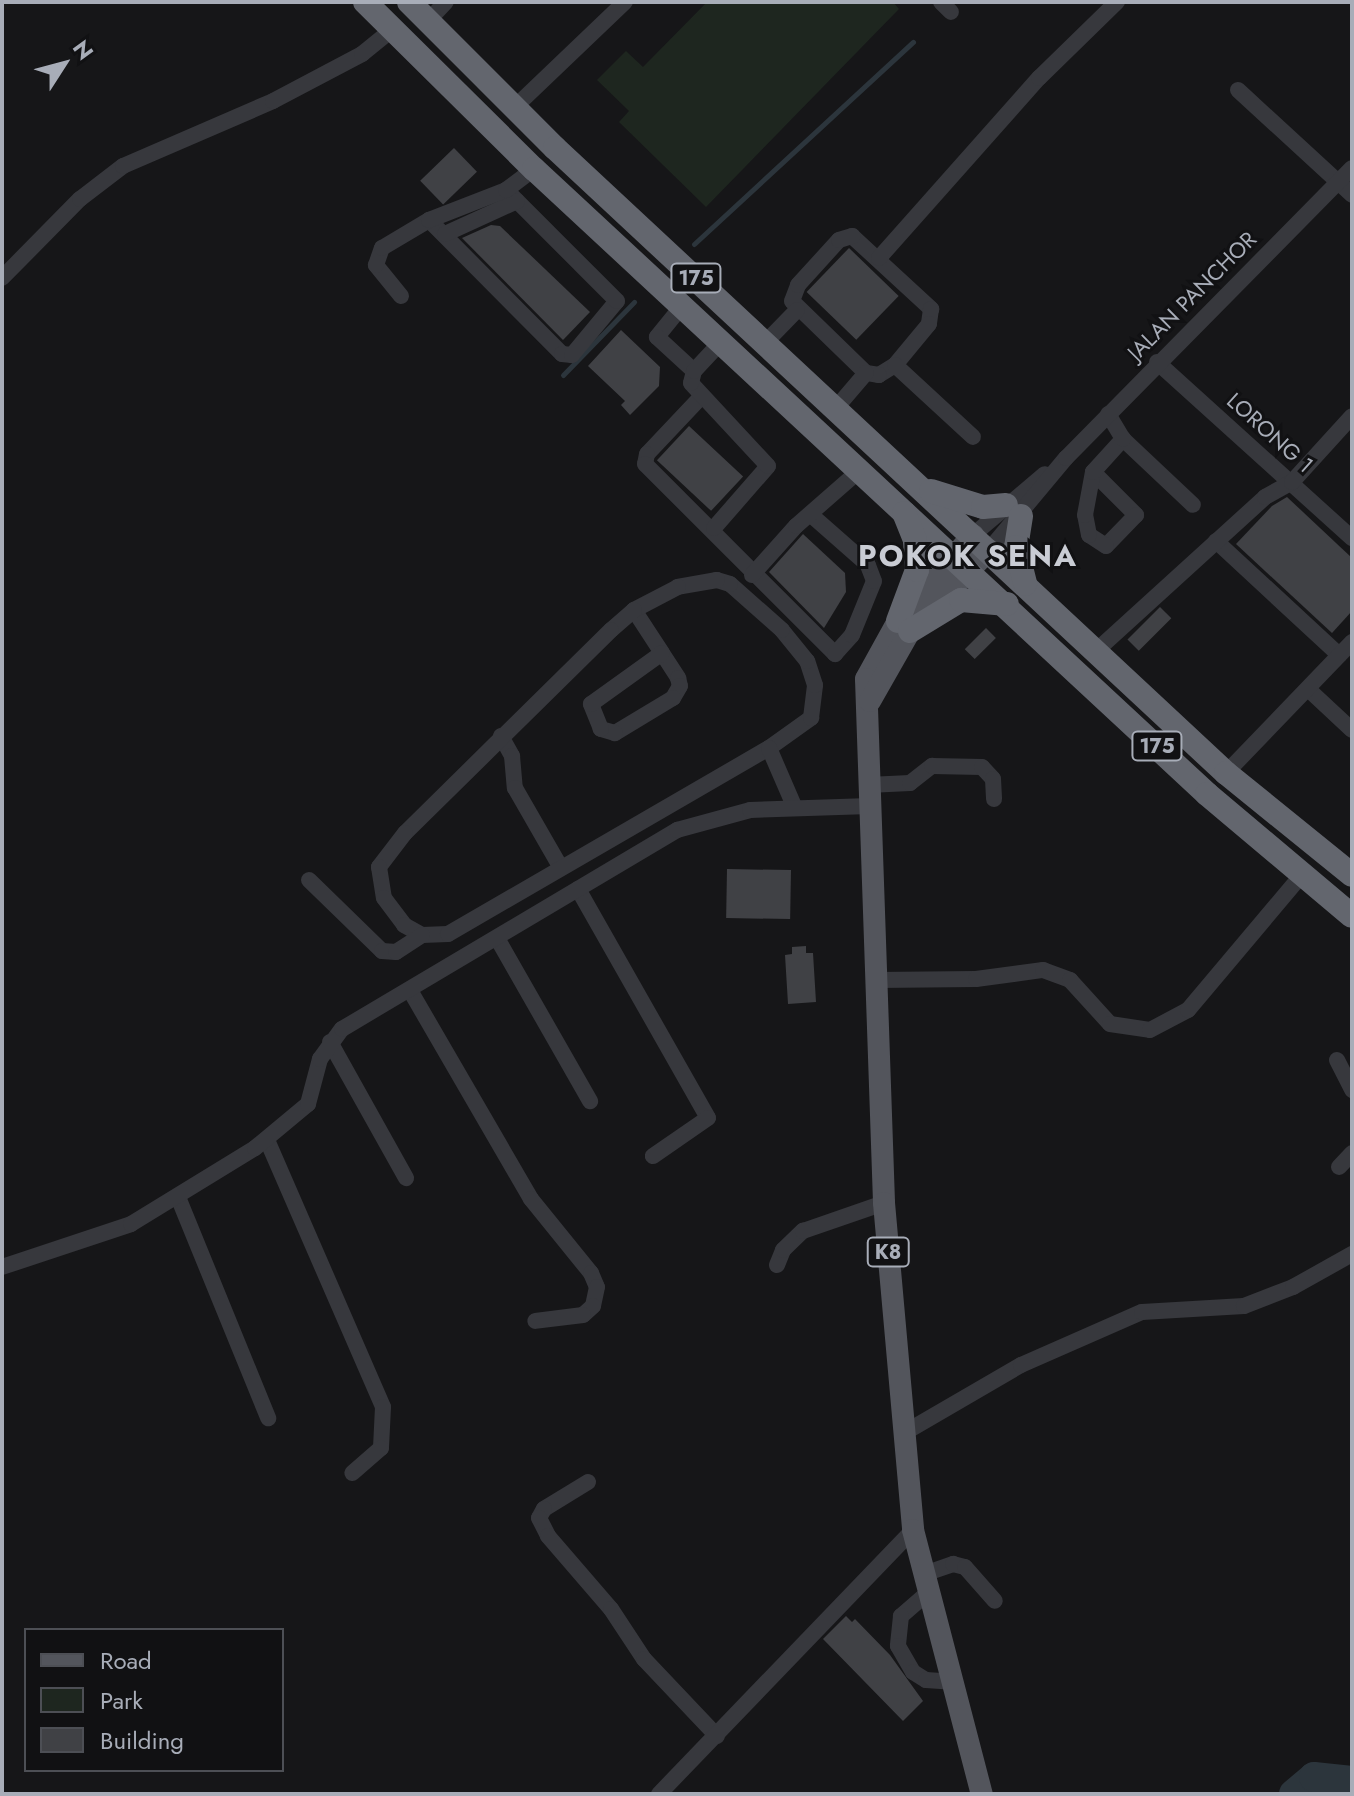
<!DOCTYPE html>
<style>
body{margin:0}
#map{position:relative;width:1354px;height:1796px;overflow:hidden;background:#161618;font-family:Jost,sans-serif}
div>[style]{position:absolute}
.green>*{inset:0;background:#1e261f}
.stream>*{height:5px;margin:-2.5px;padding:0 2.5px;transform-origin:2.5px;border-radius:2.5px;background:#2c353c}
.river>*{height:30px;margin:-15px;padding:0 15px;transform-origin:15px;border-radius:15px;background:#2c353c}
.building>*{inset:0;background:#404145;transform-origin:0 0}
.minor>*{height:16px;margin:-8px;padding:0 8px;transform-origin:8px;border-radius:8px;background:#37383d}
.major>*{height:22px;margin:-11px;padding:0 11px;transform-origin:11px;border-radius:11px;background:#53555c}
.highway>*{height:24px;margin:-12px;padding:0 12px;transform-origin:12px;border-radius:12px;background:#63666e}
span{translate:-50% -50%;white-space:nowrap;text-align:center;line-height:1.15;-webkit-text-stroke:6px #111113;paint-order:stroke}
.shield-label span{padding:2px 6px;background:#111113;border:2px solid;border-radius:6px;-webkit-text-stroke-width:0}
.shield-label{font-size:20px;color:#a8adb8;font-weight:700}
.street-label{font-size:22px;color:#a8adb8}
.district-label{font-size:30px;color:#c9ccd4;font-weight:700;letter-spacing:2px}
.frame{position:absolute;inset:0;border:4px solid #a8adb8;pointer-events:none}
.legend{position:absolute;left:24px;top:1628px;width:260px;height:144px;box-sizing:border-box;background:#111113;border:2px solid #4d4f55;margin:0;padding:10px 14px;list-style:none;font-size:24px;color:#a8adb8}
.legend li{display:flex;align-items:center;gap:16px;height:40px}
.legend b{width:40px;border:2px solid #4d4f55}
.north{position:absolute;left:24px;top:24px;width:80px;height:80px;-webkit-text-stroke:6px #111113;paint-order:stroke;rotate:54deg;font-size:22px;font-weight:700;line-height:32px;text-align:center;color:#a8adb8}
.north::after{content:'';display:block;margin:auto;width:28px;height:36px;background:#a8adb8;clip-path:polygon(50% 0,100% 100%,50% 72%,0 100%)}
</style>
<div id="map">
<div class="green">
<i style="clip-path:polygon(707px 2px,893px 2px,899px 9px,706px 207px,619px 122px,629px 111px,597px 80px,626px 51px,643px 67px)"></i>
</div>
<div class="stream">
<i style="left:694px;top:244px;width:298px;rotate:-42.7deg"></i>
<i style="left:563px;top:375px;width:102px;rotate:-45.8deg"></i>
</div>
<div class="river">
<i style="left:1294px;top:1794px;width:26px;rotate:-40deg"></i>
<i style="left:1314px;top:1777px;width:38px;rotate:6deg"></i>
</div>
<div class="building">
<i style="left:454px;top:148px;width:33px;height:47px;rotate:46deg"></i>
<i style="clip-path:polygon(491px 225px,500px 226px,590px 312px,563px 340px,462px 238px)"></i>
<i style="left:849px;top:248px;width:69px;height:61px;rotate:44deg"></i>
<i style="clip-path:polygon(621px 330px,660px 367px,659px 386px,630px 415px,621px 405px,625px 401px,588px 366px)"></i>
<i style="left:689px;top:426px;width:74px;height:47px;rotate:43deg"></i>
<i style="clip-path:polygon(1287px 497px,1352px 558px,1352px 611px,1332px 633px,1236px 544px,1272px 506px)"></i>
<i style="clip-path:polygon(803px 534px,845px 573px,846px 592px,824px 628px,769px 572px)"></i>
<i style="left:1160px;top:607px;width:16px;height:46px;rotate:45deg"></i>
<i style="left:986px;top:628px;width:14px;height:30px;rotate:45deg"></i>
<i style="left:727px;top:869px;width:64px;height:49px;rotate:1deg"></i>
<i style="clip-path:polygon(806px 946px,806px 953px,813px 953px,816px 1002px,788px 1004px,785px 955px,792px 954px,792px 947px)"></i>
<i style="clip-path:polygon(846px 1616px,852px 1622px,855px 1619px,890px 1655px,923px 1701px,903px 1721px,823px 1639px)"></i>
</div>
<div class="minor">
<i style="left:941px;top:2px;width:14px;rotate:45deg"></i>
<i style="left:428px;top:21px;width:26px;rotate:-47deg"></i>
<i style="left:1238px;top:90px;width:155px;rotate:42.6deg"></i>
<i style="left:515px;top:107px;width:152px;rotate:-43.7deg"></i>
<i style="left:429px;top:220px;width:189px;rotate:45.2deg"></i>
<i style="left:562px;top:354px;width:10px;rotate:6deg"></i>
<i style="left:572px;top:355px;width:70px;rotate:-50.2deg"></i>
<i style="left:617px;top:301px;width:157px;rotate:-135deg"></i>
<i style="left:445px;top:234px;width:79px;rotate:-24.6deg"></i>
<i style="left:852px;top:236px;width:108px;rotate:42.7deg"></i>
<i style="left:931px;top:309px;width:15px;rotate:98deg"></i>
<i style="left:929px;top:324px;width:53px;rotate:129.7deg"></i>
<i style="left:895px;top:365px;width:19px;rotate:148deg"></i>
<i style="left:879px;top:375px;width:13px;rotate:-171deg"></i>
<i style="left:866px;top:373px;width:103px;rotate:-135.8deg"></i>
<i style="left:792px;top:301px;width:17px;rotate:-69deg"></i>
<i style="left:798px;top:285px;width:61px;rotate:-47.7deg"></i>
<i style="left:839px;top:240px;width:14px;rotate:-17deg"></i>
<i style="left:879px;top:258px;width:241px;rotate:-48.4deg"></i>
<i style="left:1039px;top:78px;width:109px;rotate:-44.3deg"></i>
<i style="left:2px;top:278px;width:111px;rotate:-45.4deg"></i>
<i style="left:80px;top:199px;width:54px;rotate:-37.5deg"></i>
<i style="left:123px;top:166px;width:163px;rotate:-23.4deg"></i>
<i style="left:273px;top:101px;width:101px;rotate:-27.8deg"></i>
<i style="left:362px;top:54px;width:38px;rotate:-39deg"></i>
<i style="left:401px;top:296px;width:40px;rotate:-129deg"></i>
<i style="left:376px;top:265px;width:18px;rotate:-71deg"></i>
<i style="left:382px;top:248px;width:55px;rotate:-30.8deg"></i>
<i style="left:429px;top:220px;width:83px;rotate:-21.3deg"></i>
<i style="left:506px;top:190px;width:35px;rotate:-37deg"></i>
<i style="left:682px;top:306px;width:40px;rotate:129deg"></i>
<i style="left:657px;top:337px;width:50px;rotate:42.6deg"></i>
<i style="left:765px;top:343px;width:46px;rotate:-45.9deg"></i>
<i style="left:1157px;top:362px;width:263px;rotate:42.1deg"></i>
<i style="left:895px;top:365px;width:106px;rotate:42.7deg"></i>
<i style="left:700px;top:398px;width:77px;rotate:133.4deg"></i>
<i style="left:647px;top:454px;width:10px;rotate:101deg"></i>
<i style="left:645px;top:464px;width:269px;rotate:45deg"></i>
<i style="left:835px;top:654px;width:25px;rotate:-48deg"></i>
<i style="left:852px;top:635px;width:58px;rotate:-67.8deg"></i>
<i style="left:874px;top:581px;width:17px;rotate:-111deg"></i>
<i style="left:868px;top:565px;width:76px;rotate:-138.7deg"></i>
<i style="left:836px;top:408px;width:46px;rotate:-49.4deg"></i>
<i style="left:1123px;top:439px;width:96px;rotate:43.3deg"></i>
<i style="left:1093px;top:472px;width:61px;rotate:45deg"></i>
<i style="left:1136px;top:515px;width:43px;rotate:134.1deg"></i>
<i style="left:1106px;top:546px;width:20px;rotate:-147deg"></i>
<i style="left:1089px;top:535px;width:20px;rotate:-101deg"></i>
<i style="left:1085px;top:515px;width:44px;rotate:-79.5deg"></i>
<i style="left:1093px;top:472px;width:45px;rotate:-47.7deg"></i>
<i style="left:1123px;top:439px;width:29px;rotate:-121deg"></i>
<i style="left:714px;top:528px;width:82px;rotate:-48.9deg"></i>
<i style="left:768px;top:466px;width:113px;rotate:-132.9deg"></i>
<i style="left:691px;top:383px;width:12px;rotate:-76deg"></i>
<i style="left:694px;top:371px;width:40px;rotate:-47deg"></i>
<i style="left:973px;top:535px;width:94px;rotate:-40.3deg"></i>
<i style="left:1216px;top:541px;width:168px;rotate:42.8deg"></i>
<i style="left:989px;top:550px;width:120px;rotate:-50.1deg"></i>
<i style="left:1066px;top:458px;width:407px;rotate:-45.4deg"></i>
<i style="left:752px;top:575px;width:66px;rotate:-48.1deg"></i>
<i style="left:796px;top:526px;width:85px;rotate:-41.2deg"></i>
<i style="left:634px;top:610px;width:51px;rotate:56.9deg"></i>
<i style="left:662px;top:653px;width:30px;rotate:57deg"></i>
<i style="left:678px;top:678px;width:8px;rotate:76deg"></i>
<i style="left:680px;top:686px;width:14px;rotate:120deg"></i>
<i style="left:673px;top:698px;width:68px;rotate:148.9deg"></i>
<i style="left:615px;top:733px;width:15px;rotate:-164deg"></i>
<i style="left:601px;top:729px;width:27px;rotate:-112deg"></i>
<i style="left:591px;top:704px;width:87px;rotate:-35.7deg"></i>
<i style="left:1096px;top:651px;width:229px;rotate:-42.3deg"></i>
<i style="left:1265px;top:497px;width:31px;rotate:-29deg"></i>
<i style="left:1292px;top:482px;width:89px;rotate:-47.7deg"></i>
<i style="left:1308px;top:689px;width:60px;rotate:43deg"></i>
<i style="left:501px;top:736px;width:23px;rotate:61deg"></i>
<i style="left:512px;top:756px;width:32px;rotate:85deg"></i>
<i style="left:515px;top:788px;width:92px;rotate:60.1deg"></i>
<i style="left:769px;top:748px;width:52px;rotate:-35.5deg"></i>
<i style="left:811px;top:718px;width:33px;rotate:-83deg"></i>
<i style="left:815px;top:685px;width:25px;rotate:-108deg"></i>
<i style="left:807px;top:661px;width:40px;rotate:-129deg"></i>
<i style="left:782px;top:630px;width:69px;rotate:-138.5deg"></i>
<i style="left:730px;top:584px;width:14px;rotate:-163deg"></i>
<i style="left:717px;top:580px;width:40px;rotate:170deg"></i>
<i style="left:678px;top:587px;width:50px;rotate:152.4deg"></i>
<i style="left:634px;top:610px;width:30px;rotate:139deg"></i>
<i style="left:611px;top:630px;width:289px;rotate:135.4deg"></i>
<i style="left:405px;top:833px;width:43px;rotate:127.4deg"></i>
<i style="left:379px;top:867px;width:31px;rotate:81deg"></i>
<i style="left:384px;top:898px;width:34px;rotate:53deg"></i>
<i style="left:404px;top:925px;width:21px;rotate:29deg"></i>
<i style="left:422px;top:935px;width:26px;rotate:-2deg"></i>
<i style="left:448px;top:934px;width:371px;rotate:-30.1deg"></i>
<i style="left:769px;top:748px;width:65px;rotate:66.6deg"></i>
<i style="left:1226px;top:773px;width:182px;rotate:-46.1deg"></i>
<i style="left:868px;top:785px;width:42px;rotate:-2.7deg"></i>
<i style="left:910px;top:783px;width:28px;rotate:-38deg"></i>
<i style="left:932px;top:766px;width:50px;rotate:1.1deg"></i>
<i style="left:982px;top:767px;width:16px;rotate:47deg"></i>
<i style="left:993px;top:779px;width:20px;rotate:87deg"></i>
<i style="left:309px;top:880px;width:102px;rotate:44.2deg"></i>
<i style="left:382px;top:951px;width:14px;rotate:4deg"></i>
<i style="left:396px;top:952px;width:31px;rotate:-33deg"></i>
<i style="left:578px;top:889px;width:263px;rotate:60.4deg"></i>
<i style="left:708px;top:1118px;width:67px;rotate:145.4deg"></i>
<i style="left:497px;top:938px;width:188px;rotate:60.3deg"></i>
<i style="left:877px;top:980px;width:99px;rotate:-0.6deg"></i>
<i style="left:976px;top:979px;width:68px;rotate:-7.7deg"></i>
<i style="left:1043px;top:970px;width:29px;rotate:20deg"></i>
<i style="left:1070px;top:980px;width:59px;rotate:47.7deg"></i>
<i style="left:1110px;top:1024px;width:40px;rotate:8.5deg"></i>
<i style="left:1150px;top:1030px;width:43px;rotate:-27.8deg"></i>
<i style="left:1188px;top:1010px;width:174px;rotate:-49.9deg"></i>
<i style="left:411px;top:992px;width:239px;rotate:59.9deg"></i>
<i style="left:531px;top:1199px;width:95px;rotate:51deg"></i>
<i style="left:591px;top:1273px;width:15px;rotate:67deg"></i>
<i style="left:597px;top:1287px;width:19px;rotate:102deg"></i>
<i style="left:593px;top:1306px;width:13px;rotate:138deg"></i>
<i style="left:583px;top:1315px;width:48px;rotate:172.9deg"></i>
<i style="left:330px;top:1042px;width:156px;rotate:60.8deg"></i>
<i style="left:1337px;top:1060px;width:34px;rotate:63deg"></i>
<i style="left:267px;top:1140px;width:291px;rotate:66.5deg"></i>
<i style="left:383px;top:1407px;width:41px;rotate:92.8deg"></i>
<i style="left:381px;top:1448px;width:38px;rotate:139deg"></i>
<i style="left:1339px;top:1167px;width:19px;rotate:-47deg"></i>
<i style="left:178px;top:1197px;width:239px;rotate:67.8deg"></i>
<i style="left:777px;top:1265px;width:16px;rotate:-68deg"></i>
<i style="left:783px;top:1250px;width:28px;rotate:-44deg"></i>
<i style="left:803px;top:1231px;width:86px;rotate:-19.1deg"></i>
<i style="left:2px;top:1267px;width:136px;rotate:-18.4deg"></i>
<i style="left:131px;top:1224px;width:145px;rotate:-31.5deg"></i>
<i style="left:255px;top:1148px;width:69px;rotate:-39.7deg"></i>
<i style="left:308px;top:1104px;width:47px;rotate:-75.1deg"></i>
<i style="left:320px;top:1059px;width:37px;rotate:-54deg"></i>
<i style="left:342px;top:1029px;width:390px;rotate:-30.7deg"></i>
<i style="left:677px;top:830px;width:76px;rotate:-15.3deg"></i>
<i style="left:750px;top:810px;width:120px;rotate:-1.9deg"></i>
<i style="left:904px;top:1433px;width:135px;rotate:-30.2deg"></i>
<i style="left:1021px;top:1365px;width:132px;rotate:-23.7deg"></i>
<i style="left:1142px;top:1312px;width:102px;rotate:-3.4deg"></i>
<i style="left:1244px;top:1306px;width:53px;rotate:-21.2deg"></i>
<i style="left:1293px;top:1287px;width:68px;rotate:-29.2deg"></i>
<i style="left:588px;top:1482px;width:52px;rotate:148.5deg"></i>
<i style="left:544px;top:1509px;width:10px;rotate:119deg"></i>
<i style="left:539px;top:1518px;width:20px;rotate:63deg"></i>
<i style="left:548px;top:1536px;width:96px;rotate:49.2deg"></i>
<i style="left:611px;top:1609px;width:60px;rotate:56.6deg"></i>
<i style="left:644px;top:1659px;width:106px;rotate:46.5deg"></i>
<i style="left:927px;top:1573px;width:28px;rotate:-19deg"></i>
<i style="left:953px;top:1564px;width:12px;rotate:14deg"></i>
<i style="left:965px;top:1567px;width:45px;rotate:48.6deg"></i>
<i style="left:931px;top:1590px;width:40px;rotate:139deg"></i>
<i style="left:901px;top:1616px;width:30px;rotate:96deg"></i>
<i style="left:898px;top:1646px;width:30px;rotate:60deg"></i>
<i style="left:913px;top:1672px;width:15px;rotate:32deg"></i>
<i style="left:926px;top:1680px;width:26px;rotate:4deg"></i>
<i style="left:659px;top:1794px;width:366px;rotate:-46.1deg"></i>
</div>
<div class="major">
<i style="left:973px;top:535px;width:114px;rotate:131.1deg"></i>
<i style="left:898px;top:621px;width:66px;rotate:118.9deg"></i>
<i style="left:866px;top:679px;width:524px;rotate:88.03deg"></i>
<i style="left:884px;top:1203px;width:328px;rotate:84.9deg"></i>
<i style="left:913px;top:1530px;width:273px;rotate:75.4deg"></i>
<i style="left:870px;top:701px;width:81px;rotate:-60.3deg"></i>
<i style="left:910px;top:631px;width:113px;rotate:-45.7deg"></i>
</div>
<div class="highway">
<i style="left:365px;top:2px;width:238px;rotate:44.7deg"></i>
<i style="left:534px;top:169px;width:918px;rotate:42.88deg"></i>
<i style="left:1207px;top:794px;width:189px;rotate:40.1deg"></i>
<i style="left:409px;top:2px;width:206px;rotate:45deg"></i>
<i style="left:555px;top:148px;width:917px;rotate:42.97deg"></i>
<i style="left:1226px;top:773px;width:162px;rotate:39deg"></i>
<i style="left:931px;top:491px;width:54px;rotate:17.1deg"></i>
<i style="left:983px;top:507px;width:23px;rotate:-5deg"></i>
<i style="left:1021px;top:516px;width:31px;rotate:99deg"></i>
<i style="left:1016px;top:547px;width:38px;rotate:76deg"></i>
<i style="left:898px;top:621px;width:54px;rotate:-69.6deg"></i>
<i style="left:917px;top:570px;width:30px;rotate:-94deg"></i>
<i style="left:915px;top:540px;width:29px;rotate:-112deg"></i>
<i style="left:910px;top:631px;width:60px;rotate:-31.3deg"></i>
<i style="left:961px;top:600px;width:46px;rotate:5deg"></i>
</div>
<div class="shield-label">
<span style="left:696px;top:278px">175</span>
<span style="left:1157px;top:746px">175</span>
<span style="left:888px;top:1252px">K8</span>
</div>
<div class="street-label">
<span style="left:1192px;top:296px;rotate:-45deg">JALAN PANCHOR</span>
<span style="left:1270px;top:433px;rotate:42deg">LORONG 1</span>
</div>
<div class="district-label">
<span style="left:968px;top:556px">POKOK SENA</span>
</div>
<div class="frame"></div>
<ul class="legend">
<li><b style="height:10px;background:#53555c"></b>Road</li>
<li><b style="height:22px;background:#1e261f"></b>Park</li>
<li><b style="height:22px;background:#404145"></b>Building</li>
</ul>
<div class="north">N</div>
</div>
